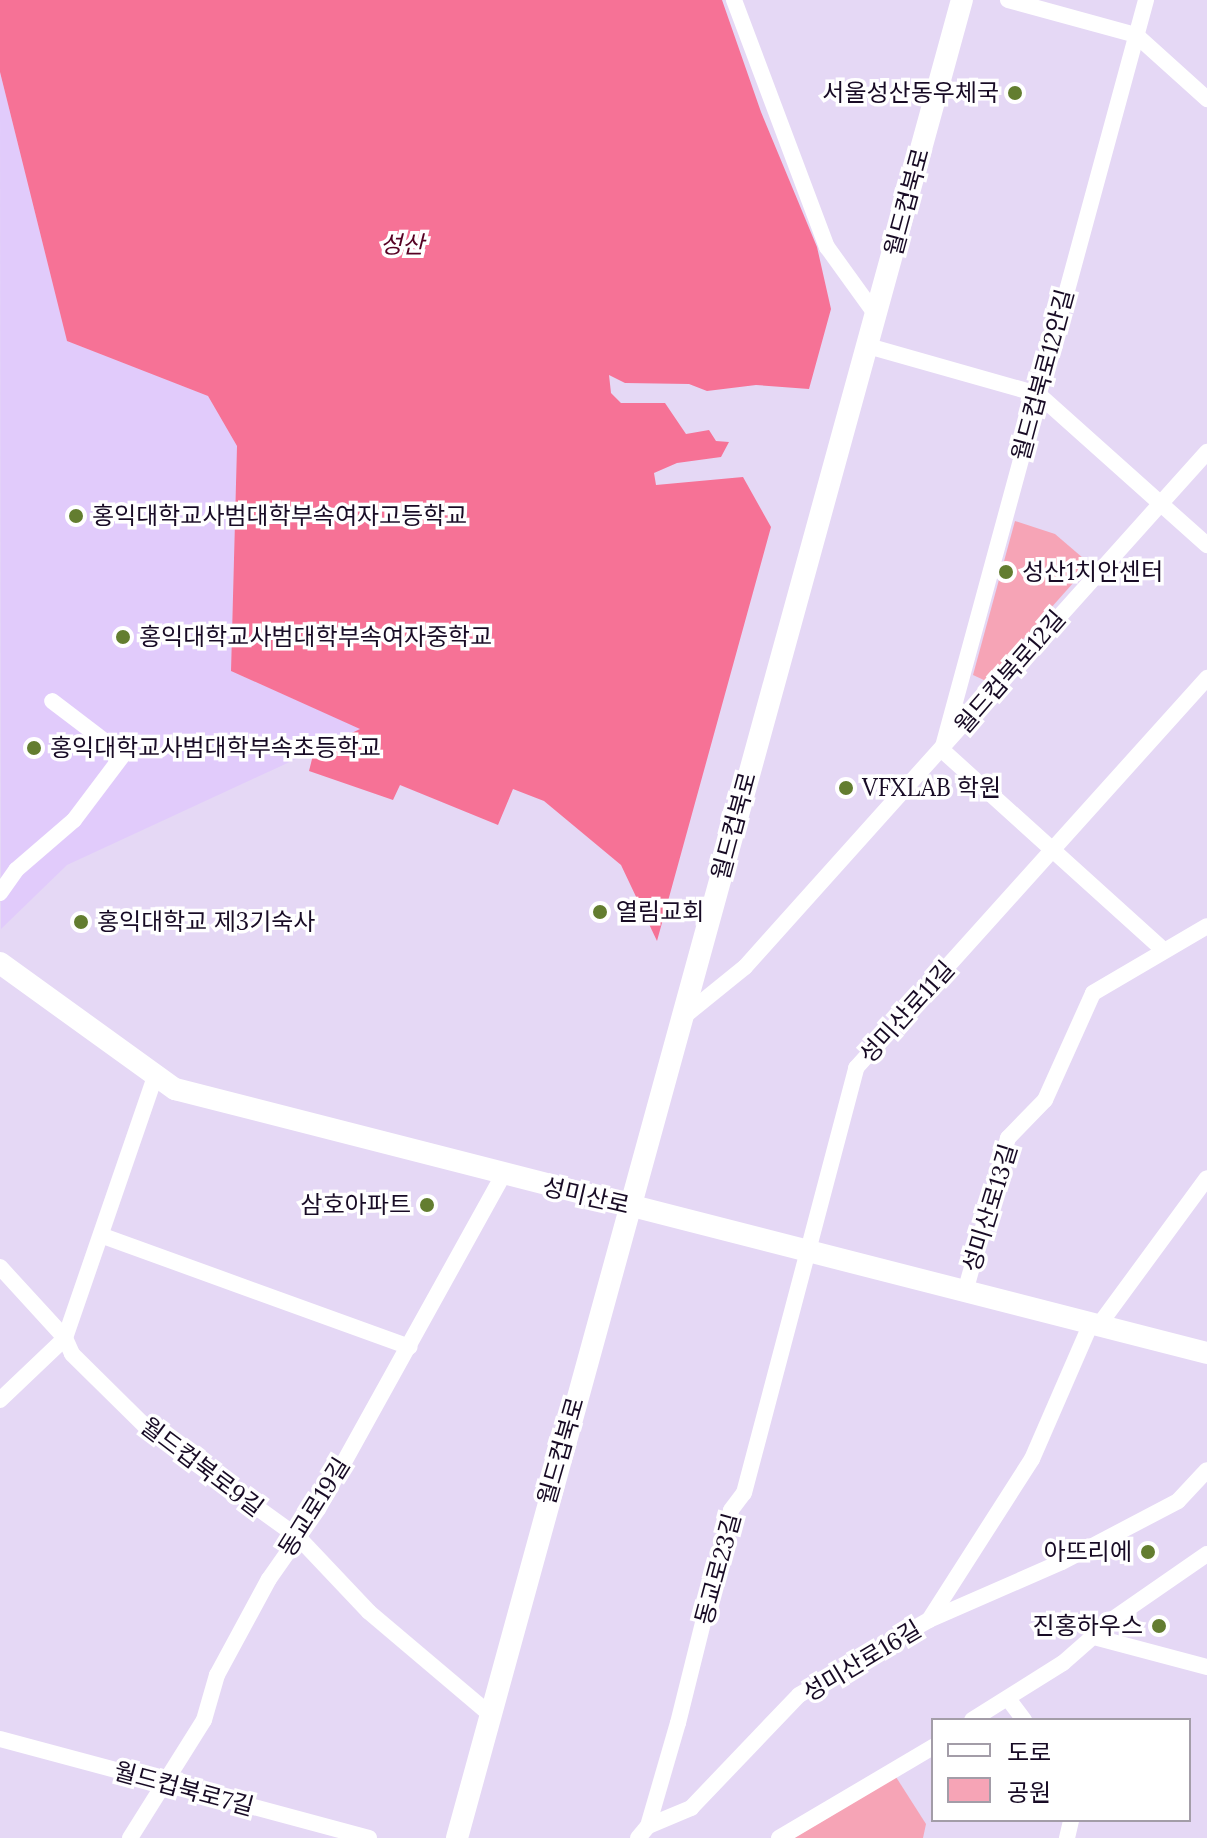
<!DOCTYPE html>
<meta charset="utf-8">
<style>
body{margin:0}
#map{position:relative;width:1207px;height:1838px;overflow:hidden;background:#e5d8f5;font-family:Lora,"Noto Sans KR",serif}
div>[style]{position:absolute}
.built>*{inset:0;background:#e1cbfb}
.green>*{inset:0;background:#f6a4b6}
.forest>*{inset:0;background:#f67296}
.street>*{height:16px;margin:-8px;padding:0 8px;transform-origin:8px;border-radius:8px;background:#fff}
.secondary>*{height:22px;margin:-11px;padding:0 11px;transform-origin:11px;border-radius:11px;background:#fff}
.dots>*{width:22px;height:22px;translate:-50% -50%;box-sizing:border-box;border:4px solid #fff;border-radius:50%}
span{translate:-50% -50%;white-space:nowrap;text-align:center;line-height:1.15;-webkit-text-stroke:7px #fff;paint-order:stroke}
.poi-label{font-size:24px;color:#180b25}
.right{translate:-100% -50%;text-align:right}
.left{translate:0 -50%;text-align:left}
.street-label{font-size:24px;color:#180b25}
.park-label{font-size:24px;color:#560023;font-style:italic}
.legend{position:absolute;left:931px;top:1718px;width:260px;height:104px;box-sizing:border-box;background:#fff;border:2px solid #a39da8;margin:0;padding:10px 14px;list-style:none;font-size:24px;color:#180b25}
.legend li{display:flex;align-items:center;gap:16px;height:40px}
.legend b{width:40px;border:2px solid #a39da8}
</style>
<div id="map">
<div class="built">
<i style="clip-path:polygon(0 72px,67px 341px,208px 396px,237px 446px,231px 671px,361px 729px,67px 865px,1px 929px)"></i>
</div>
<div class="green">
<i style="clip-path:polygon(1015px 521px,1055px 534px,1090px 564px,986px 681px,973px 675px)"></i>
<i style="clip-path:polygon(896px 1777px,926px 1824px,923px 1838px,794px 1838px)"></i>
</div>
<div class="forest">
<i style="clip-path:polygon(0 0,722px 0,761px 112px,817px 247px,831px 309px,809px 389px,756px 385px,707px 391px,689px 384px,625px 383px,609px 375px,611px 393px,621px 403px,665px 403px,686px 434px,709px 430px,716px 441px,729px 442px,721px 457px,677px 463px,654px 473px,656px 485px,743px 477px,771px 527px,657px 941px,621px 865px,544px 801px,513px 789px,498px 825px,400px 785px,393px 800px,309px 771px,314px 751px,360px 729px,231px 671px,237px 446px,208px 396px,67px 341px,0 72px)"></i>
</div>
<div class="street">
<i style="left:734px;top:0;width:264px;rotate:69.4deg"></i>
<i style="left:827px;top:247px;width:84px;rotate:54.2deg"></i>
<i style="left:1008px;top:0;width:133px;rotate:15.3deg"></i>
<i style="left:1136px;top:35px;width:96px;rotate:42deg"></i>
<i style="left:868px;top:346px;width:177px;rotate:15.8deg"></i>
<i style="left:1038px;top:394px;width:227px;rotate:41.8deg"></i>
<i style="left:942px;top:750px;width:777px;rotate:-74.78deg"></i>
<i style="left:942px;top:750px;width:295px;rotate:42.1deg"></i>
<i style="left:0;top:893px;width:28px;rotate:-55deg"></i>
<i style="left:16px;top:870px;width:77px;rotate:-40.8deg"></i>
<i style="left:74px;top:820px;width:81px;rotate:-53deg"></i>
<i style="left:123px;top:755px;width:89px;rotate:-142.7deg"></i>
<i style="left:682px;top:1018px;width:81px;rotate:-39deg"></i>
<i style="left:745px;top:967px;width:692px;rotate:-48.11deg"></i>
<i style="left:103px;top:1236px;width:326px;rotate:19.9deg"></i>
<i style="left:0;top:1267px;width:96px;rotate:47.5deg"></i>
<i style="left:65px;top:1338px;width:17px;rotate:66deg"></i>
<i style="left:72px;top:1354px;width:108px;rotate:44.6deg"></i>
<i style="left:149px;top:1430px;width:183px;rotate:35.7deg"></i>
<i style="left:298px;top:1537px;width:103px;rotate:46.6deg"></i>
<i style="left:369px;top:1612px;width:160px;rotate:40.2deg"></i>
<i style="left:965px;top:1292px;width:160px;rotate:-74.4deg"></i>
<i style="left:1008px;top:1138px;width:53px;rotate:-45.8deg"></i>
<i style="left:1045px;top:1100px;width:117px;rotate:-65.8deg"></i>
<i style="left:1093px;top:993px;width:132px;rotate:-30.4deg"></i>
<i style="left:1099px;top:1325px;width:182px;rotate:-53.7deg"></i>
<i style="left:0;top:1400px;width:90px;rotate:-43.6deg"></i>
<i style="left:65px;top:1338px;width:274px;rotate:-71deg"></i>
<i style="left:929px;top:1620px;width:145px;rotate:-23.6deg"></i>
<i style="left:1062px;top:1562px;width:131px;rotate:-27.7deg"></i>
<i style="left:1178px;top:1501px;width:42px;rotate:-46.9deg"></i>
<i style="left:1094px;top:1637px;width:117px;rotate:14.9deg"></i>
<i style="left:1009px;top:1700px;width:25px;rotate:53deg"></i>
<i style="left:972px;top:1720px;width:107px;rotate:-32.1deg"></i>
<i style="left:1063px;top:1663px;width:67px;rotate:-41.3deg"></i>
<i style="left:1113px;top:1619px;width:114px;rotate:-34.7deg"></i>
<i style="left:0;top:1739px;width:382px;rotate:15deg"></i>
<i style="left:648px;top:1826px;width:47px;rotate:-22.7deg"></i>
<i style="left:691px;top:1808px;width:156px;rotate:-46.3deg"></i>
<i style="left:799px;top:1695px;width:150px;rotate:-30deg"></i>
<i style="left:929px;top:1620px;width:191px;rotate:-57.4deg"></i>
<i style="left:1032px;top:1459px;width:148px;rotate:-66.5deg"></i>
<i style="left:130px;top:1838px;width:139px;rotate:-57.9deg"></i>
<i style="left:204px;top:1720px;width:47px;rotate:-73.9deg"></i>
<i style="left:217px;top:1675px;width:109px;rotate:-61.6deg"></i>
<i style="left:269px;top:1579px;width:85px;rotate:-55deg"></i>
<i style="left:318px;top:1509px;width:380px;rotate:-61deg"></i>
<i style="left:638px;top:1838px;width:16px;rotate:-50deg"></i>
<i style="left:648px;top:1826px;width:107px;rotate:-73.8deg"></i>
<i style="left:678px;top:1723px;width:219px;rotate:-76deg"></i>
<i style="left:731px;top:1510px;width:21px;rotate:-53deg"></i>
<i style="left:744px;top:1493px;width:440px;rotate:-75.2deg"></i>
<i style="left:856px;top:1068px;width:525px;rotate:-48.01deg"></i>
<i style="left:779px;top:1838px;width:179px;rotate:-30.6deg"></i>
<i style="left:1067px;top:1838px;width:18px;rotate:-77deg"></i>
</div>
<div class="secondary">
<i style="left:0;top:963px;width:216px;rotate:35.8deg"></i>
<i style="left:175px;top:1089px;width:1065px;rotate:14.35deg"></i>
<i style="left:457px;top:1838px;width:1906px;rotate:-74.64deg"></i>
</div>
<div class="dots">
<i style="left:1015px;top:93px;background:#637d30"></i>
<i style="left:76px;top:516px;background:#637d30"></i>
<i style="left:1006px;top:572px;background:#637d30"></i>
<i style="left:123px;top:637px;background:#637d30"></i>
<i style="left:34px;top:748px;background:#637d30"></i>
<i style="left:846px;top:788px;background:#637d30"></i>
<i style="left:600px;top:912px;background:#637d30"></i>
<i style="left:81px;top:922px;background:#637d30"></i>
<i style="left:427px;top:1205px;background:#637d30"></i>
<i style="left:1148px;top:1552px;background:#637d30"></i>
<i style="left:1159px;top:1626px;background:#637d30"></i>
</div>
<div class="poi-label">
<span class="right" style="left:999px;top:93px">서울성산동우체국</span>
<span class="left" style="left:92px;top:516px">홍익대학교사범대학부속여자고등학교</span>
<span class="left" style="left:1022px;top:572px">성산1치안센터</span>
<span class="left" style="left:139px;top:637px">홍익대학교사범대학부속여자중학교</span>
<span class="left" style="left:50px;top:748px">홍익대학교사범대학부속초등학교</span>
<span class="left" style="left:862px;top:788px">VFXLAB 학원</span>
<span class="left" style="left:616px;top:912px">열림교회</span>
<span class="left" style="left:97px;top:922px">홍익대학교 제3기숙사</span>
<span class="right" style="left:411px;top:1205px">삼호아파트</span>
<span class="right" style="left:1132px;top:1552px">아뜨리에</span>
<span class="right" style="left:1143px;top:1626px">진홍하우스</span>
</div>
<div class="street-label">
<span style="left:907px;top:202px;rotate:-75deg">월드컵북로</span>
<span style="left:1043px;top:375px;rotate:-75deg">월드컵북로12안길</span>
<span style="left:1010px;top:672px;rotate:-49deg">월드컵북로12길</span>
<span style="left:734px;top:826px;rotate:-75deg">월드컵북로</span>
<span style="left:907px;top:1012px;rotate:-48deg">성미산로11길</span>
<span style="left:586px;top:1196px;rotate:13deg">성미산로</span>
<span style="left:990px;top:1208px;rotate:-73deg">성미산로13길</span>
<span style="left:561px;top:1451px;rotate:-74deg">월드컵북로</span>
<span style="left:202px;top:1467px;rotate:37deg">월드컵북로9길</span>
<span style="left:314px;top:1507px;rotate:-58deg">동교로19길</span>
<span style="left:718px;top:1569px;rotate:-75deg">동교로23길</span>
<span style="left:862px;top:1661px;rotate:-31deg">성미산로16길</span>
<span style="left:184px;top:1789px;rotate:15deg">월드컵북로7길</span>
</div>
<div class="park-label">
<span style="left:402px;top:245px">성산</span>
</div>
<ul class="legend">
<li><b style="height:10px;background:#fff"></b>도로</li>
<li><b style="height:22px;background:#f6a4b6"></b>공원</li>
</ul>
</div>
